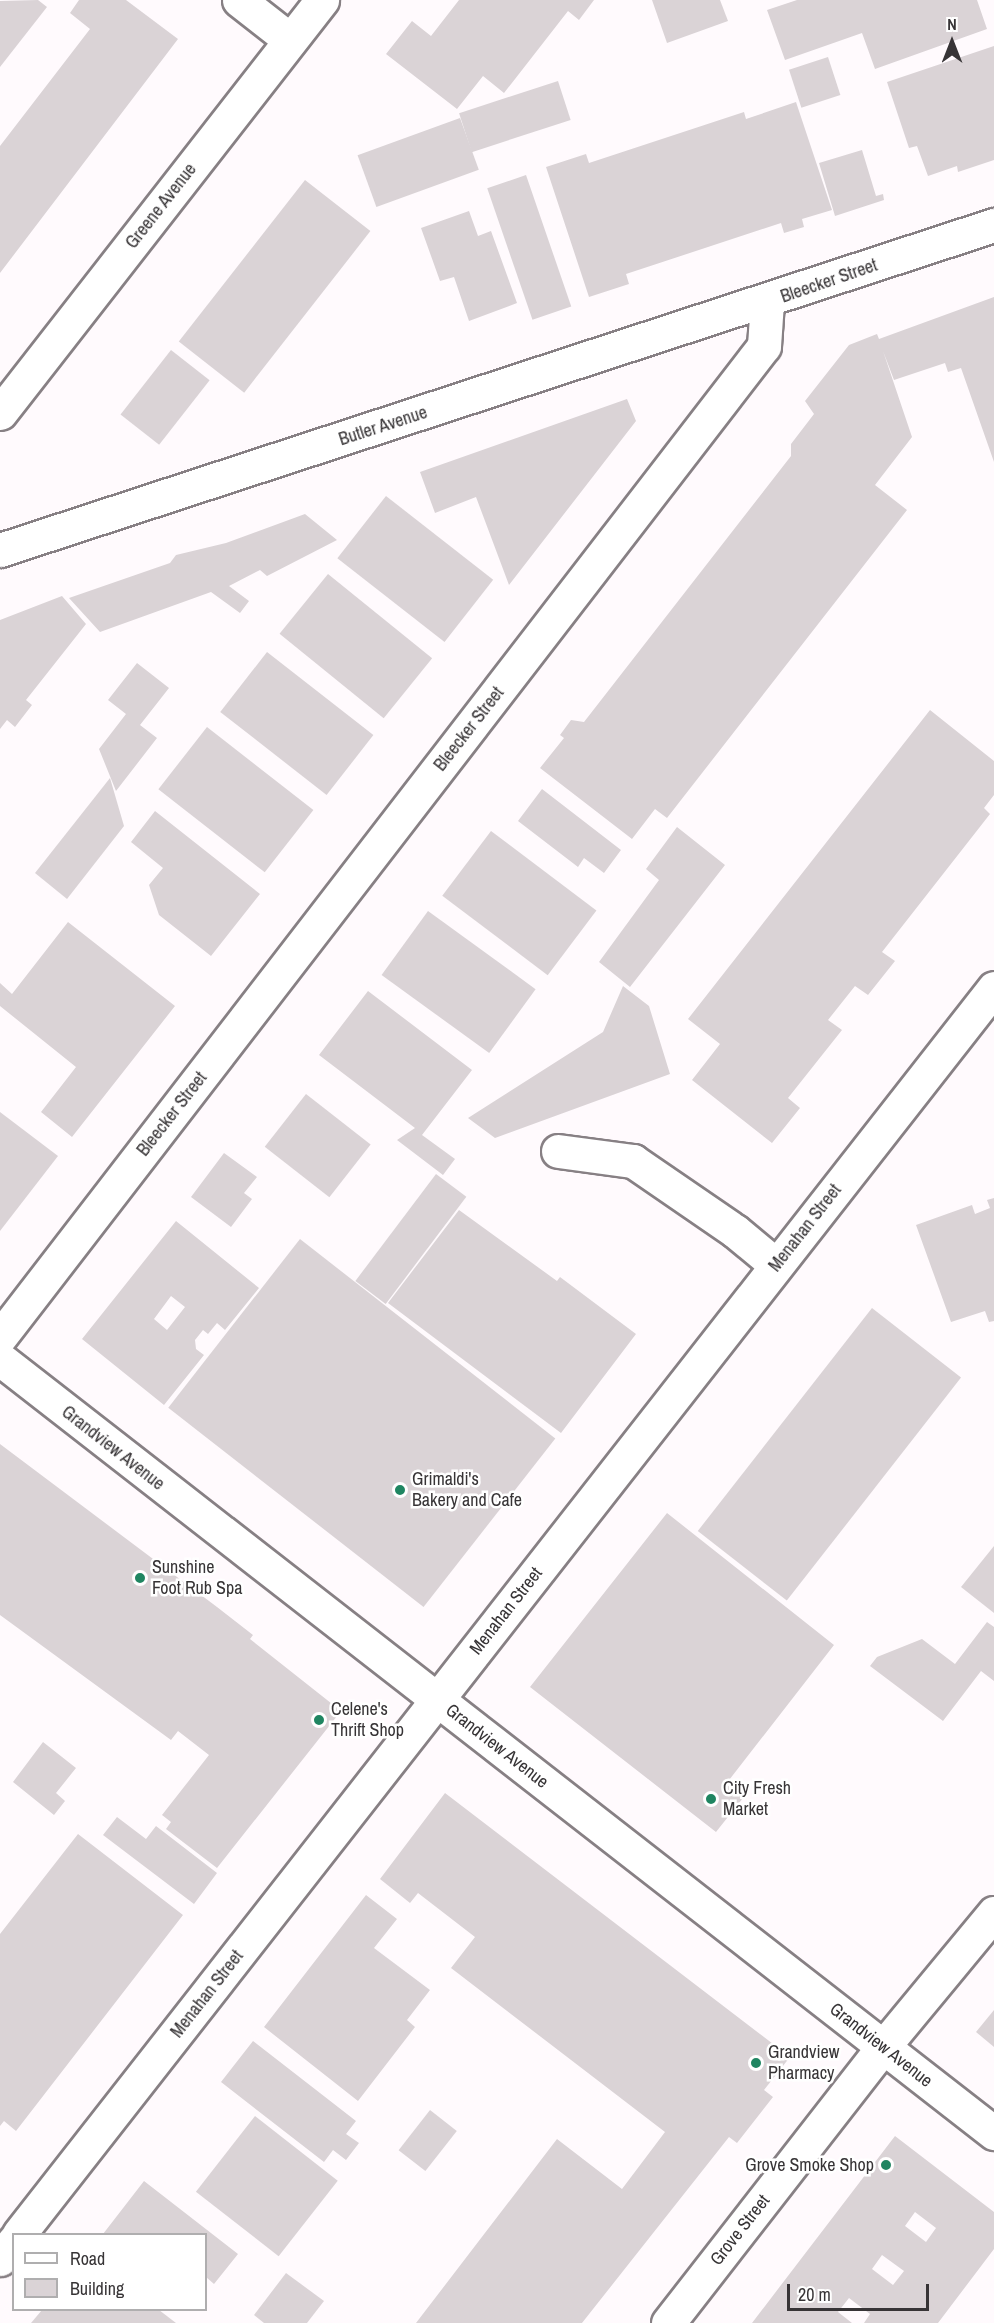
<!DOCTYPE html>
<style>
body{margin:0}
#map{position:relative;width:994px;height:2323px;overflow:hidden;background:#fffafd;font-family:"Archivo Narrow",sans-serif}
div>[style]{position:absolute}
.building>*{inset:0;background:#dad3d6;transform-origin:0 0}
.roads{filter:drop-shadow(2px 0 #878084) drop-shadow(-2px 0 #878084) drop-shadow(0 2px #878084) drop-shadow(0 -2px #878084)}
.minor>*{height:33px;margin:-16.5px;padding:0 16.5px;transform-origin:16.5px;border-radius:16.5px;background:#fff}
.dots>*{width:16px;height:16px;translate:-50% -50%;box-sizing:border-box;border:3px solid #fff;border-radius:50%}
span{translate:-50% -50%;white-space:nowrap;text-align:center;line-height:1.15;-webkit-text-stroke:5px #fff;paint-order:stroke}
.street-label{font-size:18px;color:#373436}
.poi-label{font-size:18px;color:#373436}
.left{translate:0 -50%;text-align:left}
.right{translate:-100% -50%;text-align:right}
.legend{position:absolute;left:12px;top:2233px;width:195px;height:78px;box-sizing:border-box;background:#fff;border:2px solid #afaeaf;margin:0;padding:8px 10px;list-style:none;font-size:18px;color:#373436}
.legend li{display:flex;align-items:center;gap:12px;height:30px}
.legend b{width:30px;border:2px solid #afaeaf}
.north{position:absolute;left:922px;top:12px;width:60px;height:60px;-webkit-text-stroke:4px #fff;paint-order:stroke;rotate:0deg;font-size:16px;font-weight:700;line-height:24px;text-align:center;color:#373436}
.north::after{content:'';display:block;margin:auto;width:21px;height:27px;background:#373436;clip-path:polygon(50% 0,100% 100%,50% 72%,0 100%)}
.scale{position:absolute;left:787px;top:2284px;width:142px;height:27px;box-sizing:border-box;border:3px solid #373436;border-top:0;padding-left:8px;font-size:18px;line-height:21px;white-space:nowrap;color:#373436;-webkit-text-stroke:4px #fff;paint-order:stroke}
</style>
<div id="map">
<div class="building">
<i style="clip-path:polygon(38px 0,47px 7px,0 67px,0 1px)"></i>
<i style="clip-path:polygon(79px 0,126px 0,178px 39px,0 273px,0 146px,90px 29px,70px 13px)"></i>
<i style="clip-path:polygon(459px 0,594px 0,579px 20px,568px 11px,504px 93px,483px 76px,457px 109px,386px 54px,412px 21px,431px 36px)"></i>
<i style="clip-path:polygon(652px 0,720px 0,728px 21px,667px 43px)"></i>
<i style="clip-path:polygon(797px 0,977px 0,987px 29px,875px 69px,862px 33px,785px 60px,767px 10px)"></i>
<i style="clip-path:polygon(994px 46px,994px 160px,958px 172px,957px 166px,928px 176px,917px 146px,909px 148px,887px 82px)"></i>
<i style="left:828px;top:57px;width:40px;height:41px;rotate:72deg"></i>
<i style="left:558px;top:81px;width:41px;height:104px;rotate:72deg"></i>
<i style="clip-path:polygon(796px 102px,832px 210px,802px 219px,804px 227px,784px 233px,781px 223px,626px 274px,629px 284px,589px 297px,546px 167px,586px 154px,589px 163px,744px 112px,746px 119px)"></i>
<i style="left:460px;top:118px;width:55px;height:109px;rotate:70deg"></i>
<i style="clip-path:polygon(862px 150px,876px 196px,883px 194px,884px 200px,835px 216px,819px 163px)"></i>
<i style="left:526px;top:175px;width:139px;height:41px;rotate:71deg"></i>
<i style="left:305px;top:180px;width:83px;height:205px;rotate:38deg"></i>
<i style="clip-path:polygon(469px 211px,478px 236px,491px 231px,517px 303px,469px 321px,454px 277px,440px 281px,421px 228px)"></i>
<i style="clip-path:polygon(994px 297px,994px 462px,961px 368px,948px 372px,945px 363px,894px 380px,883px 351px,912px 437px,875px 485px,907px 510px,667px 818px,655px 809px,632px 839px,540px 768px,564px 738px,560px 735px,571px 720px,584px 722px,791px 456px,791px 444px,814px 414px,805px 401px,849px 345px,877px 334px,879px 339px)"></i>
<i style="left:171px;top:350px;width:49px;height:82px;rotate:38deg"></i>
<i style="clip-path:polygon(627px 399px,636px 421px,509px 585px,476px 497px,435px 513px,420px 472px)"></i>
<i style="left:386px;top:496px;width:136px;height:79px;rotate:38deg"></i>
<i style="clip-path:polygon(305px 514px,337px 540px,267px 576px,260px 570px,229px 586px,249px 601px,240px 613px,211px 592px,100px 632px,69px 598px,170px 563px,176px 555px,226px 543px)"></i>
<i style="left:328px;top:574px;width:134px;height:77px;rotate:39deg"></i>
<i style="clip-path:polygon(62px 596px,86px 624px,26px 700px,32px 705px,15px 727px,7px 720px,0 729px,0 620px)"></i>
<i style="left:267px;top:652px;width:135px;height:76px;rotate:38deg"></i>
<i style="clip-path:polygon(137px 663px,169px 688px,140px 725px,157px 738px,116px 791px,99px 749px,126px 714px,108px 700px)"></i>
<i style="clip-path:polygon(930px 710px,994px 761px,994px 795px,984px 808px,990px 814px,882px 952px,895px 961px,868px 995px,855px 986px,828px 1020px,842px 1030px,788px 1098px,800px 1108px,772px 1143px,692px 1080px,720px 1044px,688px 1019px)"></i>
<i style="left:207px;top:727px;width:135px;height:79px;rotate:38deg"></i>
<i style="clip-path:polygon(110px 778px,124px 826px,67px 899px,35px 873px)"></i>
<i style="clip-path:polygon(542px 789px,621px 850px,604px 873px,584px 858px,578px 867px,518px 821px)"></i>
<i style="clip-path:polygon(155px 811px,260px 894px,211px 956px,159px 915px,149px 885px,163px 868px,131px 842px)"></i>
<i style="clip-path:polygon(677px 827px,725px 865px,630px 987px,599px 962px,659px 880px,646px 869px)"></i>
<i style="left:491px;top:831px;width:132px;height:81px;rotate:37deg"></i>
<i style="left:428px;top:911px;width:133px;height:79px;rotate:36deg"></i>
<i style="clip-path:polygon(68px 922px,175px 1006px,72px 1137px,41px 1112px,76px 1067px,0 1006px,0 983px,12px 994px)"></i>
<i style="clip-path:polygon(623px 986px,649px 1006px,670px 1074px,495px 1138px,468px 1118px,603px 1032px)"></i>
<i style="clip-path:polygon(368px 991px,472px 1070px,422px 1135px,455px 1159px,443px 1175px,397px 1140px,415px 1128px,319px 1055px)"></i>
<i style="left:306px;top:1094px;width:82px;height:67px;rotate:38deg"></i>
<i style="clip-path:polygon(0 1112px,58px 1156px,0 1231px)"></i>
<i style="clip-path:polygon(224px 1153px,257px 1177px,244px 1193px,252px 1199px,231px 1227px,191px 1197px)"></i>
<i style="left:436px;top:1174px;width:38px;height:134px;rotate:37deg"></i>
<i style="clip-path:polygon(994px 1198px,994px 1321px,989px 1322px,985px 1311px,951px 1322px,916px 1225px,972px 1205px,975px 1214px,990px 1208px,987px 1200px)"></i>
<i style="clip-path:polygon(459px 1210px,557px 1281px,560px 1277px,636px 1334px,561px 1433px,388px 1303px)"></i>
<i style="clip-path:polygon(evenodd,176px 1221px,259px 1288px,225px 1330px,217px 1323px,208px 1334px,203px 1330px,195px 1340px,196px 1349px,204px 1355px,164px 1405px,82px 1339px,176px 1221px,171px 1296px,185px 1307px,167px 1330px,154px 1319px,171px 1296px)"></i>
<i style="left:300px;top:1239px;width:324px;height:214px;rotate:38deg"></i>
<i style="left:872px;top:1308px;width:113px;height:283px;rotate:38deg"></i>
<i style="clip-path:polygon(0 1444px,217px 1607px,253px 1635px,250px 1639px,341px 1711px,217px 1868px,166px 1829px,171px 1822px,162px 1815px,209px 1755px,178px 1731px,171px 1740px,0 1615px)"></i>
<i style="clip-path:polygon(667px 1513px,834px 1645px,726px 1784px,743px 1798px,716px 1832px,530px 1687px)"></i>
<i style="clip-path:polygon(994px 1546px,994px 1613px,961px 1587px)"></i>
<i style="clip-path:polygon(987px 1622px,994px 1627px,994px 1681px,981px 1671px,943px 1721px,870px 1666px,877px 1657px,922px 1639px,955px 1664px)"></i>
<i style="clip-path:polygon(43px 1742px,76px 1768px,56px 1793px,65px 1801px,54px 1815px,13px 1782px)"></i>
<i style="clip-path:polygon(445px 1793px,790px 2057px,764px 2090px,773px 2097px,737px 2143px,729px 2137px,582px 2323px,416px 2323px,557px 2139px,622px 2189px,665px 2132px,451px 1968px,475px 1937px,418px 1893px,410px 1903px,380px 1879px)"></i>
<i style="clip-path:polygon(117px 1817px,146px 1839px,156px 1826px,217px 1873px,194px 1904px,103px 1835px)"></i>
<i style="clip-path:polygon(78px 1834px,183px 1915px,16px 2131px,4px 2121px,0 2126px,0 1934px)"></i>
<i style="clip-path:polygon(366px 1895px,397px 1919px,374px 1948px,430px 1990px,407px 2020px,415px 2027px,358px 2101px,264px 2027px)"></i>
<i style="clip-path:polygon(994px 2010px,994px 2047px,976px 2032px)"></i>
<i style="clip-path:polygon(253px 2041px,356px 2121px,346px 2134px,359px 2143px,346px 2160px,333px 2150px,324px 2162px,221px 2082px)"></i>
<i style="left:430px;top:2110px;width:34px;height:51px;rotate:38deg"></i>
<i style="left:255px;top:2116px;width:105px;height:96px;rotate:38deg"></i>
<i style="clip-path:polygon(evenodd,895px 2136px,994px 2212px,994px 2249px,938px 2323px,864px 2323px,870px 2314px,849px 2298px,838px 2312px,852px 2323px,752px 2323px,895px 2136px,915px 2212px,936px 2228px,926px 2242px,905px 2226px,915px 2212px,895px 2136px,882px 2255px,904px 2271px,893px 2285px,872px 2269px,882px 2255px)"></i>
<i style="clip-path:polygon(144px 2181px,238px 2254px,214px 2284px,206px 2277px,206px 2234px,103px 2234px)"></i>
<i style="clip-path:polygon(286px 2273px,324px 2301px,307px 2323px,264px 2323px,254px 2315px)"></i>
<i style="clip-path:polygon(42px 2310px,159px 2310px,176px 2323px,31px 2323px)"></i>
</div>
<div class="roads">
<div class="minor">
<i style="left:239px;top:0;width:65px;rotate:38.1deg"></i>
<i style="left:0;top:413px;width:524px;rotate:-52.06deg"></i>
<i style="left:0;top:550px;width:1046px;rotate:-18.11deg"></i>
<i style="left:558px;top:1151px;width:76px;rotate:7.6deg"></i>
<i style="left:633px;top:1161px;width:124px;rotate:34.5deg"></i>
<i style="left:735px;top:1231px;width:53px;rotate:39.7deg"></i>
<i style="left:0;top:1337px;width:1251px;rotate:-52.37deg"></i>
<i style="left:764px;top:346px;width:44px;rotate:-86.1deg"></i>
<i style="left:0;top:1359px;width:1260px;rotate:37.91deg"></i>
<i style="left:19px;top:2234px;width:1582px;rotate:-51.96deg"></i>
<i style="left:0;top:2259px;width:23px;rotate:-52deg"></i>
<i style="left:668px;top:2323px;width:350px;rotate:-52.1deg"></i>
<i style="left:883px;top:2047px;width:174px;rotate:-50.4deg"></i>
</div>
</div>
<div class="dots">
<i style="left:400px;top:1490px;background:#1f8561"></i>
<i style="left:140px;top:1578px;background:#1f8561"></i>
<i style="left:319px;top:1720px;background:#1f8561"></i>
<i style="left:711px;top:1799px;background:#1f8561"></i>
<i style="left:756px;top:2063px;background:#1f8561"></i>
<i style="left:886px;top:2165px;background:#1f8561"></i>
</div>
<div class="street-label">
<span style="left:161px;top:206px;rotate:-52deg">Greene Avenue</span>
<span style="left:829px;top:281px;rotate:-19deg">Bleecker Street</span>
<span style="left:383px;top:426px;rotate:-18deg">Butler Avenue</span>
<span style="left:469px;top:729px;rotate:-52deg">Bleecker Street</span>
<span style="left:172px;top:1114px;rotate:-52deg">Bleecker Street</span>
<span style="left:805px;top:1228px;rotate:-52deg">Menahan Street</span>
<span style="left:113px;top:1448px;rotate:38deg">Grandview Avenue</span>
<span style="left:506px;top:1611px;rotate:-52deg">Menahan Street</span>
<span style="left:497px;top:1746px;rotate:38deg">Grandview Avenue</span>
<span style="left:207px;top:1994px;rotate:-52deg">Menahan Street</span>
<span style="left:881px;top:2045px;rotate:38deg">Grandview Avenue</span>
<span style="left:740px;top:2230px;rotate:-52deg">Grove Street</span>
</div>
<div class="poi-label">
<span class="left" style="left:412px;top:1490px">Grimaldi's<br>Bakery and Cafe</span>
<span class="left" style="left:152px;top:1578px">Sunshine<br>Foot Rub Spa</span>
<span class="left" style="left:331px;top:1720px">Celene's<br>Thrift Shop</span>
<span class="left" style="left:723px;top:1799px">City Fresh<br>Market</span>
<span class="left" style="left:768px;top:2063px">Grandview<br>Pharmacy</span>
<span class="right" style="left:874px;top:2165px">Grove Smoke Shop</span>
</div>
<ul class="legend">
<li><b style="height:8px;background:#fff"></b>Road</li>
<li><b style="height:16px;background:#dad3d6"></b>Building</li>
</ul>
<div class="north">N</div>
<div class="scale">20 m</div>
</div>
